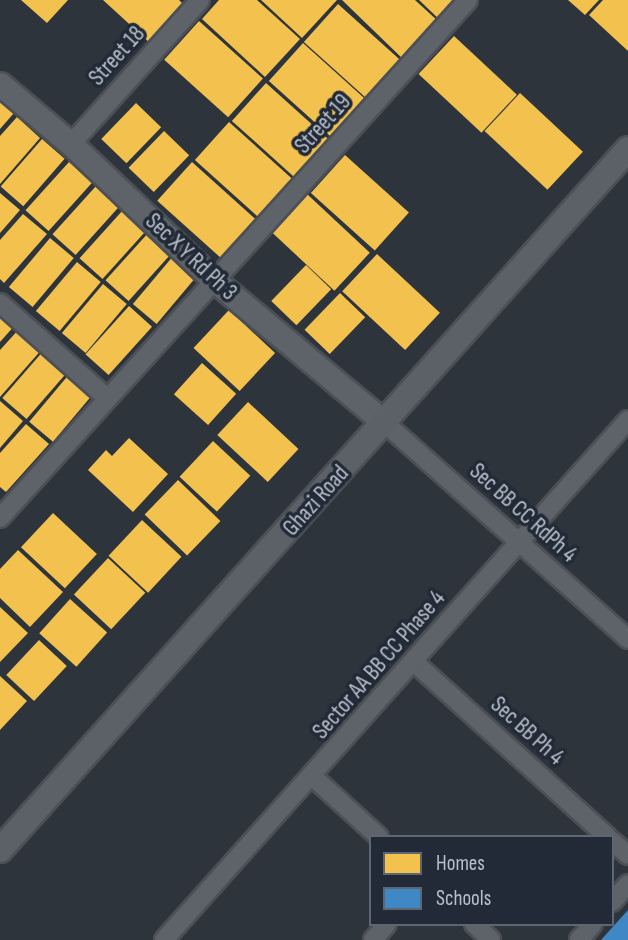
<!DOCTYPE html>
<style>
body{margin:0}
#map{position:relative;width:628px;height:940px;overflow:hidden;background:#2e343b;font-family:"Sofia Sans Condensed",sans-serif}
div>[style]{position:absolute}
.homes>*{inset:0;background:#f2c14e;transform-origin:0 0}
.schools>*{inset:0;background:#3f88c5}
.roads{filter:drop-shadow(2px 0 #4c5056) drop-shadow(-2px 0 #4c5056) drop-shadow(0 2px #4c5056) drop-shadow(0 -2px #4c5056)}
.minor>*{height:18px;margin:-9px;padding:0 9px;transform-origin:9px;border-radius:9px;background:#5e6269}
.tertiary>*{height:23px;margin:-11.5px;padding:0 11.5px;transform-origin:11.5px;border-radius:11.5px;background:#5e6269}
.secondary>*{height:24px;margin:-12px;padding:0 12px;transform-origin:12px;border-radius:12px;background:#5c6168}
span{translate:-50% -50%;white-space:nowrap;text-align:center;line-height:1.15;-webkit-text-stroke:7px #212a36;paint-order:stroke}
.street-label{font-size:23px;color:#b9c0cb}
.legend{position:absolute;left:369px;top:835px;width:245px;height:91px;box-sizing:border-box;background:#212a36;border:2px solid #5e6672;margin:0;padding:9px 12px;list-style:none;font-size:21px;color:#b9c0cb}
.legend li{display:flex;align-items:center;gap:14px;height:35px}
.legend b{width:35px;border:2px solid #5e6672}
</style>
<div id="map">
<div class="homes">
<i style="clip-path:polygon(21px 0,68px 0,47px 23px)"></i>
<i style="clip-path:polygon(103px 0,179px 0,185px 6px,151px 44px)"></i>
<i style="clip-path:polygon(219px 0,257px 0,300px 39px,265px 77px,202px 19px)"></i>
<i style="clip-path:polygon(261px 0,337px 0,302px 38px)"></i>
<i style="clip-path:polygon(342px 0,415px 0,439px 22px,404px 60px)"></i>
<i style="clip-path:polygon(419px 0,460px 0,441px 21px)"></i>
<i style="clip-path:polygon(568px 0,599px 0,585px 15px)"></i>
<i style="clip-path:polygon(603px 0,628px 0,628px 51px,589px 15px)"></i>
<i style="left:338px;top:4px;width:86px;height:51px;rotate:42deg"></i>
<i style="left:199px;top:21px;width:86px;height:52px;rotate:42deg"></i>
<i style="left:454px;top:36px;width:86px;height:52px;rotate:43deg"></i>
<i style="left:303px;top:43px;width:86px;height:51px;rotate:42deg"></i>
<i style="left:266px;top:83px;width:86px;height:51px;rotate:42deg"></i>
<i style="left:520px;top:93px;width:86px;height:52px;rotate:43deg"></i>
<i style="clip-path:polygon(0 102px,14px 113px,0 129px)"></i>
<i style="left:136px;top:103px;width:35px;height:50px;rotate:44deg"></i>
<i style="clip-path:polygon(17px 117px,40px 138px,0 184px,0 136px)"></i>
<i style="left:229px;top:122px;width:86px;height:51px;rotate:42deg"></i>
<i style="left:164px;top:131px;width:35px;height:51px;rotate:44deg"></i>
<i style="left:42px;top:139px;width:30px;height:63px;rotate:41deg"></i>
<i style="left:345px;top:155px;width:86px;height:51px;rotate:42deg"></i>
<i style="left:69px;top:162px;width:31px;height:65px;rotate:42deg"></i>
<i style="left:192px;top:162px;width:86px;height:52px;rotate:42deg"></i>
<i style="left:96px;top:186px;width:31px;height:65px;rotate:42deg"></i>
<i style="clip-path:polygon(0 193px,20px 210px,0 233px)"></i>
<i style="left:307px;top:194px;width:86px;height:52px;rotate:43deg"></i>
<i style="left:123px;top:210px;width:31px;height:65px;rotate:42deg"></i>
<i style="clip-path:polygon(23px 214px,47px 234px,4px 283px,0 279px,0 240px)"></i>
<i style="left:149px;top:232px;width:31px;height:65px;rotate:42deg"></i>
<i style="left:50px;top:238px;width:31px;height:64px;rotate:40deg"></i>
<i style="left:377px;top:254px;width:86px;height:51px;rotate:43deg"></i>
<i style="left:174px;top:255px;width:31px;height:64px;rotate:40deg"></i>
<i style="left:77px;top:262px;width:31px;height:64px;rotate:40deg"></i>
<i style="left:306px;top:265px;width:35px;height:50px;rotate:44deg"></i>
<i style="left:103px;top:284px;width:31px;height:64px;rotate:40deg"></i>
<i style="left:340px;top:293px;width:35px;height:51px;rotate:44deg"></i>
<i style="left:129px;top:306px;width:31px;height:65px;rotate:42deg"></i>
<i style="clip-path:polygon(0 310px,16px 324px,0 342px)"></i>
<i style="left:229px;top:310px;width:63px;height:52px;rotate:43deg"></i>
<i style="clip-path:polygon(20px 328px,43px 348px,0 397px,0 350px)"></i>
<i style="left:45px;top:349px;width:32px;height:65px;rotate:41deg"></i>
<i style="left:202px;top:363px;width:46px;height:42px;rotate:42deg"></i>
<i style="left:71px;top:372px;width:31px;height:65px;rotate:40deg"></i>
<i style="clip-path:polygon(0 401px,23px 421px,0 448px)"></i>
<i style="left:248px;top:402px;width:69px;height:45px;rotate:43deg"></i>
<i style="clip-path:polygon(26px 424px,49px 444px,6px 492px,0 487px,0 453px)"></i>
<i style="clip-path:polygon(129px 438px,168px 474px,133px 512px,88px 470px,106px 450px,112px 456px)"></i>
<i style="left:213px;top:441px;width:51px;height:49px;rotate:43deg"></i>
<i style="left:178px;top:480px;width:59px;height:48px;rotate:44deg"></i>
<i style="left:53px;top:513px;width:60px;height:47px;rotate:43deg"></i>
<i style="left:142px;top:520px;width:54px;height:49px;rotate:43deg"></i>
<i style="clip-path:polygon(18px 550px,63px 592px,30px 627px,0 598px,0 569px)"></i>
<i style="left:108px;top:558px;width:51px;height:50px;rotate:43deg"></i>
<i style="left:70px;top:599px;width:50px;height:46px;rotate:42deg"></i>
<i style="clip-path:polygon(0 607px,28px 633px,0 662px)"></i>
<i style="left:39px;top:640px;width:38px;height:48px;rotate:43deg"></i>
<i style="clip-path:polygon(0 676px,27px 701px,0 730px)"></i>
</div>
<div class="schools">
<i style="clip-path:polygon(628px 910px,628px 940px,601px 940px)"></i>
</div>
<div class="roads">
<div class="minor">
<i style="left:71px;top:144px;width:193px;rotate:-48.1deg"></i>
<i style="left:0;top:303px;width:142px;rotate:41.6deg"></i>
<i style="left:386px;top:424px;width:324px;rotate:41.6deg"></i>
<i style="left:0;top:518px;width:698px;rotate:-47.9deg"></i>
<i style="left:414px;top:662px;width:261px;rotate:42.1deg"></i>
<i style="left:313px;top:777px;width:89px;rotate:42.3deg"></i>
<i style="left:612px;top:841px;width:21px;rotate:41deg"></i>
<i style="left:612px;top:902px;width:24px;rotate:-48deg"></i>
<i style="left:474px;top:924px;width:23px;rotate:43deg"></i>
<i style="left:164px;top:940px;width:697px;rotate:-48.26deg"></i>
<i style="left:373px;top:940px;width:21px;rotate:-49deg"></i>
<i style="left:579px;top:940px;width:21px;rotate:-49deg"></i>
</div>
<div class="tertiary">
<i style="left:0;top:84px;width:93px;rotate:40.2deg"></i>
<i style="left:71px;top:144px;width:197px;rotate:43.6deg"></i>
<i style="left:214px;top:280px;width:224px;rotate:39.9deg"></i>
</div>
<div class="secondary">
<i style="left:0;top:850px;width:941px;rotate:-48.14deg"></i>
</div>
</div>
<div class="street-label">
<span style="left:117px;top:56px;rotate:-48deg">Street 18</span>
<span style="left:323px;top:124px;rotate:-48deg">Street 19</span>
<span style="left:191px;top:257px;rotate:43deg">Sec X Y Rd Ph 3</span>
<span style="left:316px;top:501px;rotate:-48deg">Ghazi Road</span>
<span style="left:523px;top:513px;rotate:42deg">Sec BB CC RdPh 4</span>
<span style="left:379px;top:665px;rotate:-49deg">Sector AA BB CC Phase 4</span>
<span style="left:527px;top:731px;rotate:42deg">Sec BB Ph 4</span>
</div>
<ul class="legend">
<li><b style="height:19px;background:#f2c14e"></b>Homes</li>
<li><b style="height:19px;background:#3f88c5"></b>Schools</li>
</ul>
</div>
